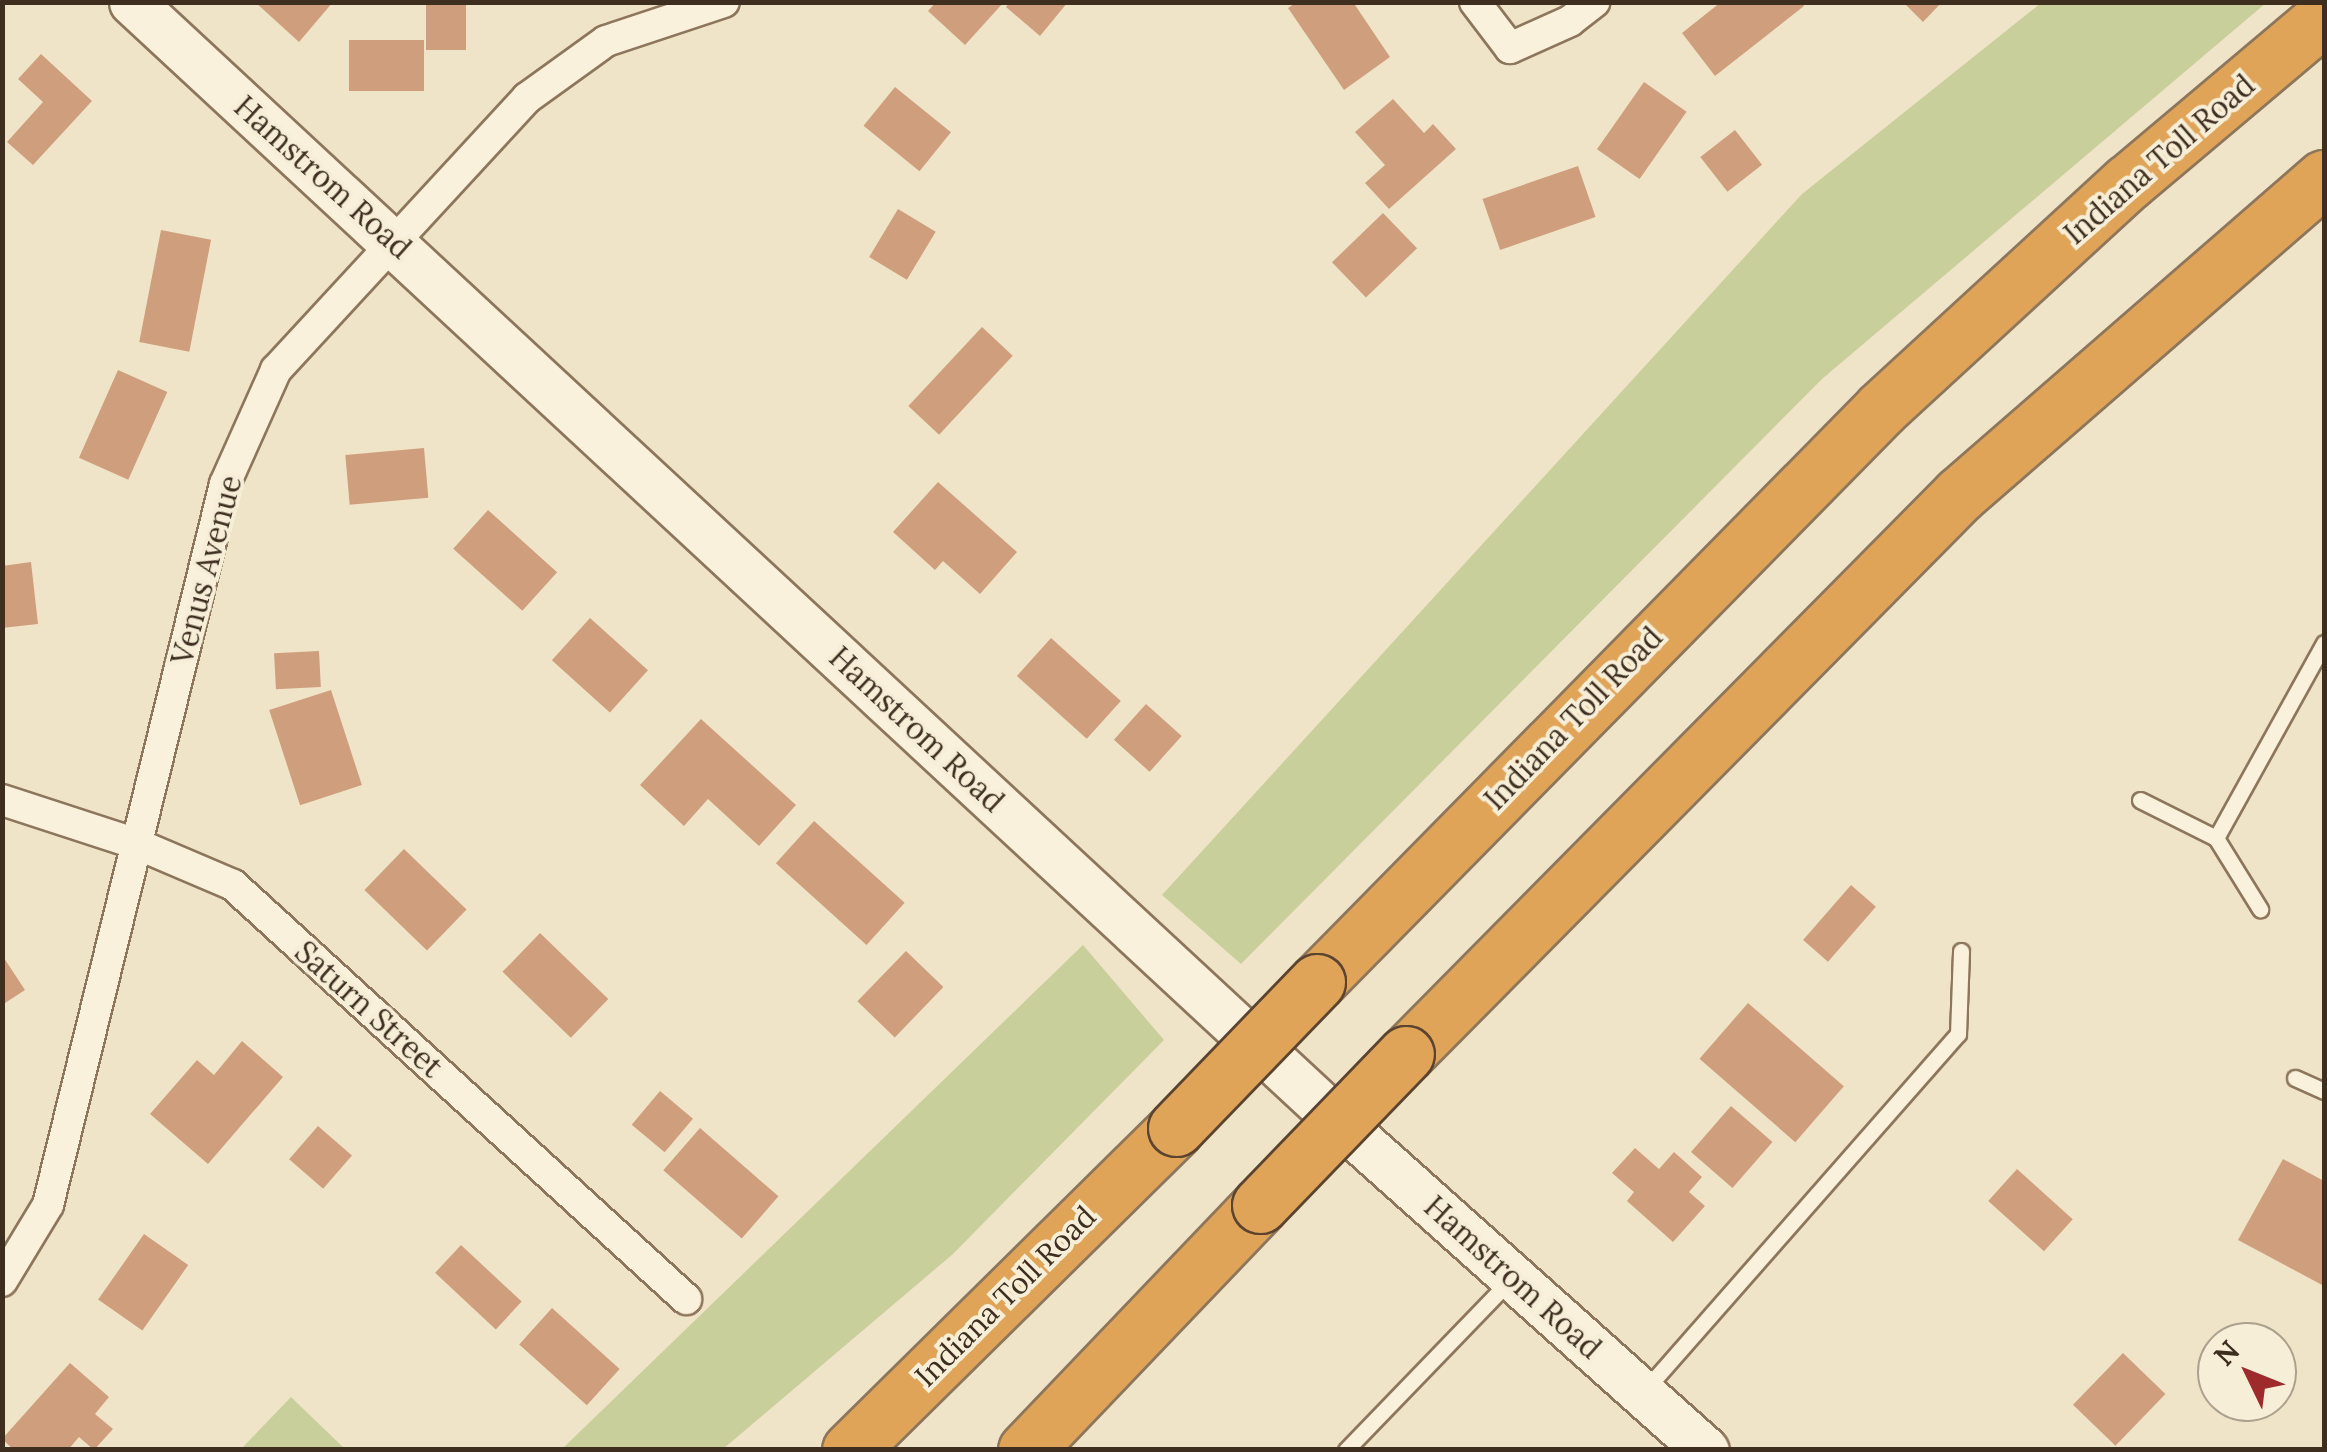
<!DOCTYPE html>
<style>
body{margin:0}
#map{position:relative;width:2327px;height:1452px;overflow:hidden;background:#f0e4c8;font-family:Lora,serif}
div>[style]{position:absolute}
.green>*{inset:0;background:#c9cf9b}
.building>*{inset:0;background:#cf9f7d;transform-origin:0 0}
.roads{filter:drop-shadow(2px 0 #8d765c) drop-shadow(-2px 0 #8d765c) drop-shadow(0 2px #8d765c) drop-shadow(0 -2px #8d765c)}
.lane>*{height:15px;margin:-7.5px;padding:0 7.5px;transform-origin:7.5px;border-radius:7.5px;background:#faf1dc}
.street>*{height:30px;margin:-15px;padding:0 15px;transform-origin:15px;border-radius:15px;background:#faf1dc}
.secondary>*{height:45px;margin:-22.5px;padding:0 22.5px;transform-origin:22.5px;border-radius:22.5px;background:#faf1dc}
.highway>*{height:55px;margin:-27.5px;padding:0 27.5px;transform-origin:27.5px;border-radius:27.5px;background:#e0a458}
.bridges{filter:drop-shadow(2px 0 #5b4430) drop-shadow(-2px 0 #5b4430) drop-shadow(0 2px #5b4430) drop-shadow(0 -2px #5b4430)}
.highway-bridge>*{height:55px;margin:-27.5px;padding:0 27.5px;transform-origin:27.5px;border-radius:27.5px;background:#e0a458}
span{translate:-50% -50%;white-space:nowrap;text-align:center;line-height:1.15;-webkit-text-stroke:8px #f7eed8;paint-order:stroke}
.street-label{font-size:30px;color:#3d2e20}
.frame{position:absolute;inset:0;border:5px solid #3d2e20;pointer-events:none}
.north{position:absolute;left:2197px;top:1322px;width:100px;height:100px;box-sizing:border-box;background:#f7eed8;border:2px solid #ada18e;border-radius:50%;rotate:313deg;font-size:28px;font-weight:700;line-height:40px;text-align:center;color:#3d2e20}
.north::after{content:'';display:block;margin:auto;width:35px;height:45px;background:#9e2a2b;clip-path:polygon(50% 0,100% 100%,50% 72%,0 100%)}
</style>
<div id="map">
<div class="green">
<i style="clip-path:polygon(2041px 3px,2266px 3px,1822px 379px,1241px 964px,1162px 895px,1802px 194px)"></i>
<i style="clip-path:polygon(1083px 945px,1164px 1040px,953px 1254px,723px 1449px,562px 1449px)"></i>
<i style="clip-path:polygon(291px 1397px,345px 1449px,241px 1449px)"></i>
</div>
<div class="building">
<i style="clip-path:polygon(255px 2px,333px 2px,299px 42px)"></i>
<i style="clip-path:polygon(936px 2px,1004px 2px,965px 45px,928px 11px)"></i>
<i style="clip-path:polygon(1010px 2px,1068px 2px,1040px 36px,1006px 7px)"></i>
<i style="clip-path:polygon(1297px 2px,1353px 2px,1390px 57px,1344px 90px,1288px 8px)"></i>
<i style="clip-path:polygon(1721px 2px,1801px 2px,1804px 6px,1715px 76px,1682px 33px)"></i>
<i style="clip-path:polygon(1903px 2px,1942px 2px,1923px 22px)"></i>
<i style="left:466px;top:5px;width:45px;height:40px;rotate:90deg"></i>
<i style="left:349px;top:40px;width:75px;height:51px"></i>
<i style="clip-path:polygon(41px 54px,92px 101px,33px 165px,7px 142px,43px 102px,18px 79px)"></i>
<i style="left:1644px;top:82px;width:52px;height:82px;rotate:35deg"></i>
<i style="left:895px;top:87px;width:72px;height:50px;rotate:39deg"></i>
<i style="clip-path:polygon(1393px 99px,1424px 133px,1433px 124px,1456px 149px,1389px 209px,1365px 183px,1385px 165px,1355px 132px)"></i>
<i style="left:1735px;top:130px;width:44px;height:44px;rotate:52deg"></i>
<i style="left:1578px;top:166px;width:54px;height:101px;rotate:71deg"></i>
<i style="left:898px;top:209px;width:44px;height:56px;rotate:31deg"></i>
<i style="left:1383px;top:213px;width:49px;height:71px;rotate:46deg"></i>
<i style="left:161px;top:230px;width:51px;height:114px;rotate:11deg"></i>
<i style="left:982px;top:327px;width:42px;height:108px;rotate:43deg"></i>
<i style="left:118px;top:370px;width:54px;height:96px;rotate:24deg"></i>
<i style="left:424px;top:448px;width:50px;height:79px;rotate:85deg"></i>
<i style="clip-path:polygon(938px 482px,1017px 552px,980px 594px,943px 561px,935px 570px,893px 532px)"></i>
<i style="left:488px;top:510px;width:93px;height:52px;rotate:42deg"></i>
<i style="clip-path:polygon(31px 562px,38px 624px,2px 628px,2px 566px)"></i>
<i style="left:590px;top:618px;width:78px;height:57px;rotate:42deg"></i>
<i style="left:1051px;top:638px;width:94px;height:51px;rotate:42deg"></i>
<i style="left:319px;top:651px;width:36px;height:45px;rotate:87deg"></i>
<i style="left:331px;top:690px;width:100px;height:65px;rotate:72deg"></i>
<i style="left:1146px;top:704px;width:48px;height:48px;rotate:42deg"></i>
<i style="clip-path:polygon(701px 719px,796px 805px,759px 846px,708px 799px,684px 826px,640px 785px)"></i>
<i style="left:814px;top:821px;width:122px;height:57px;rotate:42deg"></i>
<i style="left:404px;top:849px;width:87px;height:57px;rotate:44deg"></i>
<i style="left:1851px;top:885px;width:33px;height:73px;rotate:41deg"></i>
<i style="left:540px;top:933px;width:95px;height:54px;rotate:44deg"></i>
<i style="left:906px;top:951px;width:52px;height:70px;rotate:44deg"></i>
<i style="clip-path:polygon(2px 955px,25px 990px,2px 1005px)"></i>
<i style="left:1748px;top:1003px;width:127px;height:74px;rotate:41deg"></i>
<i style="clip-path:polygon(242px 1041px,283px 1077px,208px 1164px,150px 1114px,197px 1060px,214px 1075px)"></i>
<i style="left:660px;top:1091px;width:43px;height:44px;rotate:40deg"></i>
<i style="left:1731px;top:1106px;width:55px;height:61px;rotate:41deg"></i>
<i style="left:318px;top:1126px;width:45px;height:44px;rotate:41deg"></i>
<i style="left:700px;top:1128px;width:104px;height:56px;rotate:41deg"></i>
<i style="clip-path:polygon(1635px 1148px,1659px 1169px,1674px 1152px,1702px 1177px,1689px 1192px,1705px 1206px,1673px 1242px,1627px 1201px,1634px 1192px,1612px 1173px)"></i>
<i style="clip-path:polygon(2283px 1159px,2324px 1181px,2324px 1286px,2238px 1240px)"></i>
<i style="left:2017px;top:1169px;width:75px;height:43px;rotate:42deg"></i>
<i style="left:144px;top:1234px;width:54px;height:80px;rotate:35deg"></i>
<i style="left:461px;top:1245px;width:83px;height:38px;rotate:43deg"></i>
<i style="left:552px;top:1308px;width:91px;height:49px;rotate:42deg"></i>
<i style="left:2123px;top:1353px;width:59px;height:72px;rotate:44deg"></i>
<i style="clip-path:polygon(70px 1363px,109px 1397px,95px 1414px,113px 1429px,94px 1450px,79px 1437px,68px 1450px,14px 1450px,2px 1439px)"></i>
</div>
<div class="roads">
<div class="lane">
<i style="left:2140px;top:800px;width:85px;rotate:26.6deg"></i>
<i style="left:2216px;top:838px;width:84px;rotate:58.2deg"></i>
<i style="left:2216px;top:838px;width:223px;rotate:-61deg"></i>
<i style="left:2295px;top:1078px;width:32px;rotate:24deg"></i>
<i style="left:1645px;top:1390px;width:474px;rotate:-48.7deg"></i>
<i style="left:1958px;top:1034px;width:83px;rotate:-87.9deg"></i>
<i style="left:1346px;top:1450px;width:236px;rotate:-46deg"></i>
</div>
<div class="street">
<i style="left:1475px;top:2px;width:58px;rotate:52.7deg"></i>
<i style="left:1510px;top:48px;width:66px;rotate:-24.2deg"></i>
<i style="left:1570px;top:21px;width:31px;rotate:-38deg"></i>
<i style="left:2px;top:800px;width:142px;rotate:18.1deg"></i>
<i style="left:137px;top:844px;width:104px;rotate:23.1deg"></i>
<i style="left:233px;top:885px;width:614px;rotate:42.42deg"></i>
<i style="left:2px;top:1281px;width:89px;rotate:-58.8deg"></i>
<i style="left:48px;top:1205px;width:742px;rotate:-76.21deg"></i>
<i style="left:225px;top:484px;width:125px;rotate:-65.9deg"></i>
<i style="left:276px;top:370px;width:370px;rotate:-47.3deg"></i>
<i style="left:527px;top:98px;width:97px;rotate:-35.8deg"></i>
<i style="left:606px;top:41px;width:124px;rotate:-18.3deg"></i>
</div>
<div class="secondary">
<i style="left:132px;top:2px;width:1661px;rotate:42.85deg"></i>
<i style="left:1350px;top:1132px;width:477px;rotate:41.8deg"></i>
</div>
<div class="highway">
<i style="left:1317px;top:982px;width:805px;rotate:-45.45deg"></i>
<i style="left:1882px;top:408px;width:333px;rotate:-42.6deg"></i>
<i style="left:2127px;top:183px;width:258px;rotate:-40.1deg"></i>
<i style="left:1406px;top:1054px;width:786px;rotate:-45.31deg"></i>
<i style="left:1959px;top:495px;width:483px;rotate:-41deg"></i>
<i style="left:850px;top:1450px;width:458px;rotate:-44.6deg"></i>
<i style="left:1026px;top:1450px;width:339px;rotate:-46.3deg"></i>
</div>
</div>
<div class="bridges">
<div class="highway-bridge">
<i style="left:1176px;top:1128px;width:203px;rotate:-46deg"></i>
<i style="left:1260px;top:1205px;width:210px;rotate:-46deg"></i>
</div>
</div>
<div class="street-label">
<span style="left:2159px;top:159px;rotate:-41deg">Indiana Toll Road</span>
<span style="left:323px;top:177px;rotate:42deg">Hamstrom Road</span>
<span style="left:206px;top:570px;rotate:-75deg">Venus Avenue</span>
<span style="left:1573px;top:718px;rotate:-46deg">Indiana Toll Road</span>
<span style="left:917px;top:729px;rotate:43deg">Hamstrom Road</span>
<span style="left:369px;top:1009px;rotate:42deg">Saturn Street</span>
<span style="left:1513px;top:1277px;rotate:42deg">Hamstrom Road</span>
<span style="left:1005px;top:1296px;rotate:-45deg">Indiana Toll Road</span>
</div>
<div class="frame"></div>
<div class="north">N</div>
</div>
